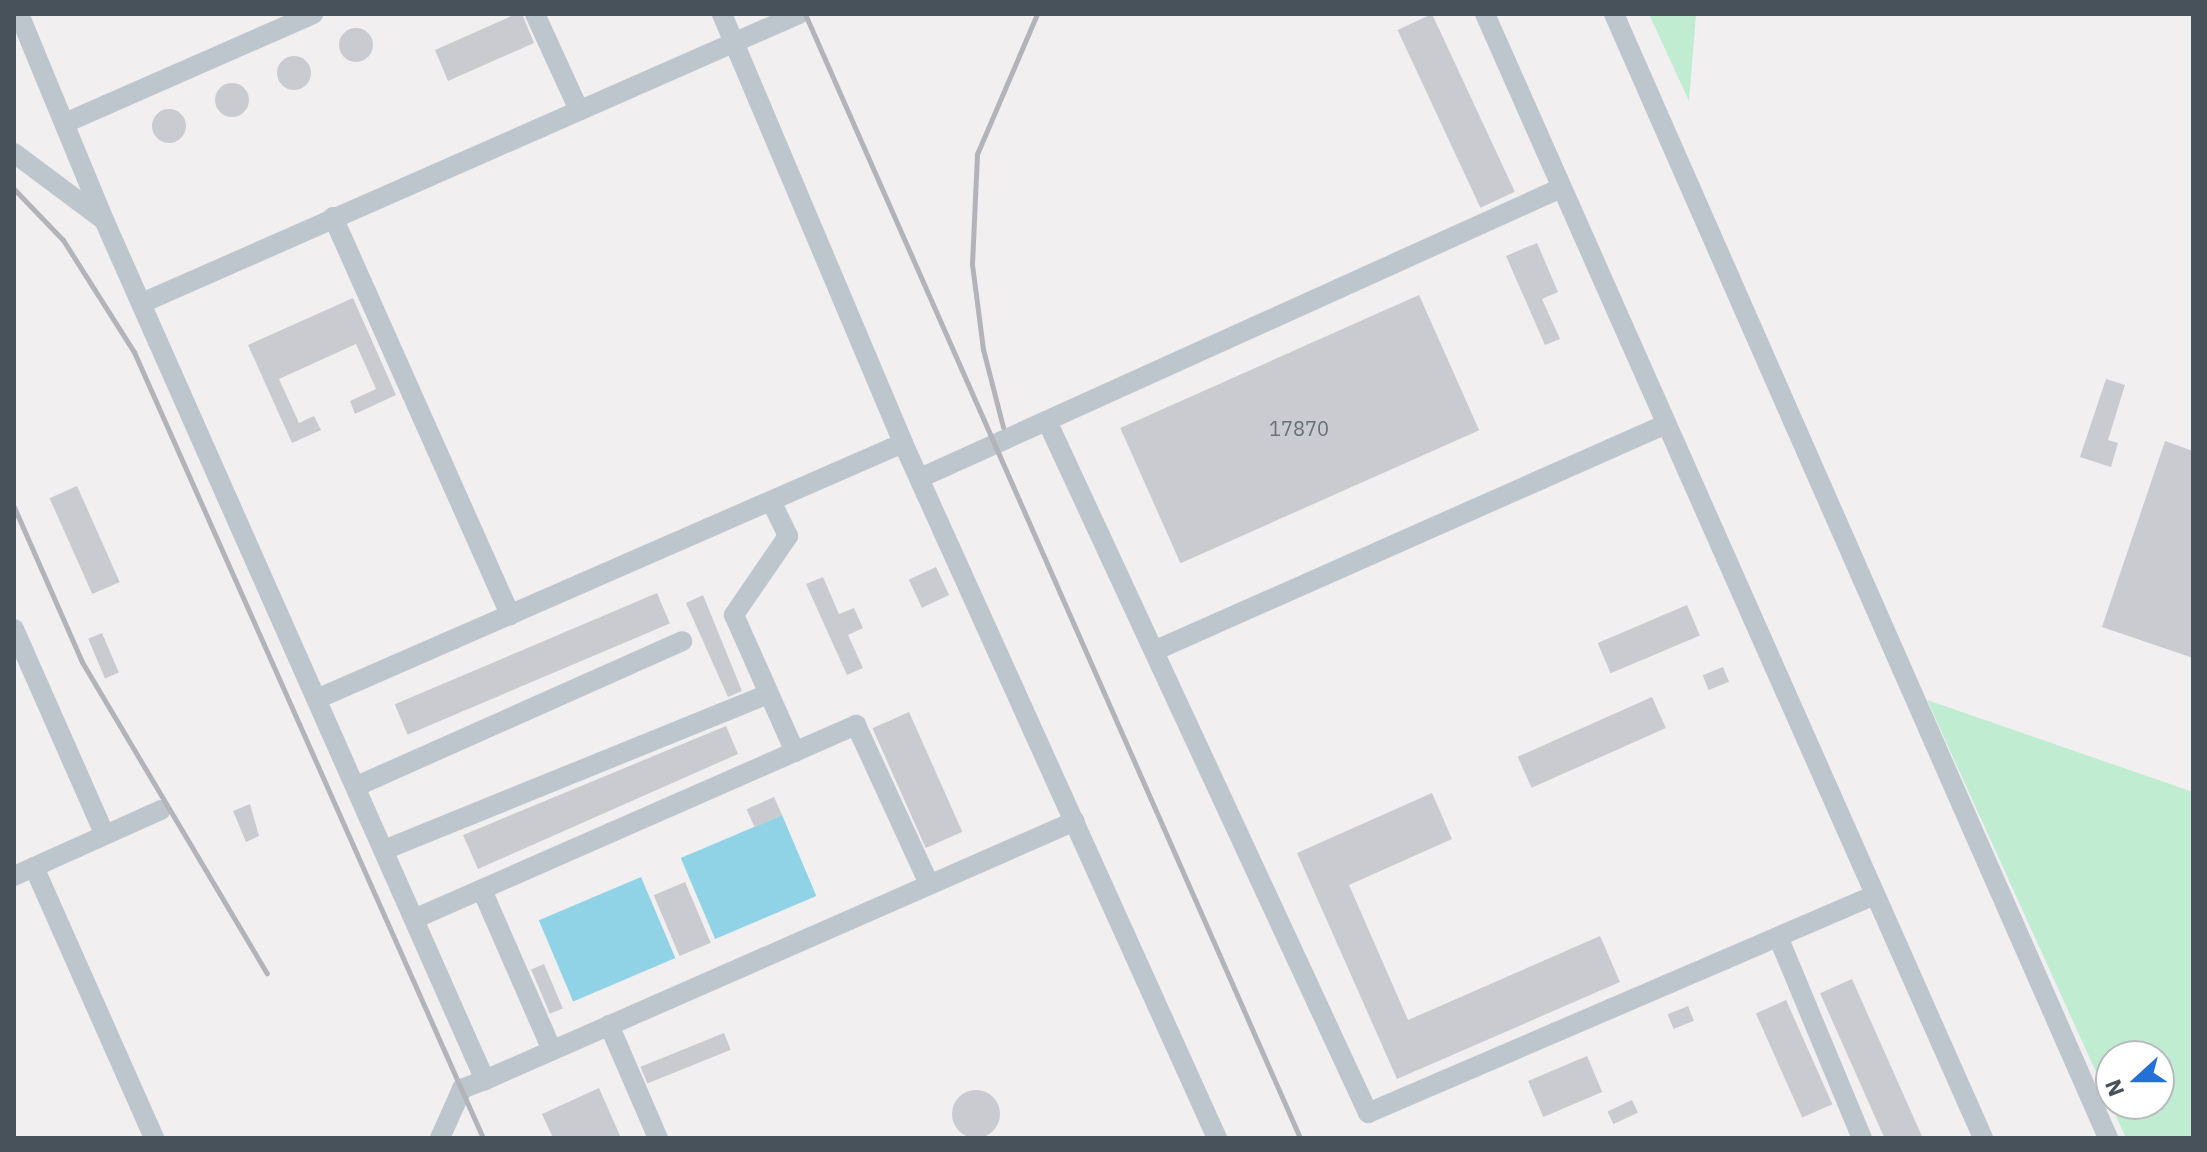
<!DOCTYPE html>
<style>
body{margin:0}
#map{position:relative;width:2207px;height:1152px;overflow:hidden;background:#f1efef;font-family:"IBM Plex Sans",sans-serif}
div>[style]{position:absolute}
.green>*{inset:0;background:#c0ecd2}
.water>*{inset:0;background:#90d3e6;transform-origin:0 0}
.building>*{inset:0;background:#c9cbd1;transform-origin:0 0}
.round{border-radius:50%}
.minor>*{height:20px;margin:-10px;padding:0 10px;transform-origin:10px;border-radius:10px;background:#bec6cd}
.rail>*{height:5px;margin:-2.5px;padding:0 2.5px;transform-origin:2.5px;border-radius:2.5px;background:#b2b4b9}
span{translate:-50% -50%;white-space:nowrap;text-align:center;line-height:1.15;-webkit-text-stroke:8px #fff;paint-order:stroke}
.number-label{font-size:20px;color:#687078}
.number-label span{-webkit-text-stroke-width:0}
.frame{position:absolute;inset:0;border:16px solid #48525b;pointer-events:none}
.north{position:absolute;left:2095px;top:1040px;width:80px;height:80px;box-sizing:border-box;background:#fff;border:2px solid #b6babd;border-radius:50%;rotate:249deg;font-size:22px;font-weight:700;line-height:32px;text-align:center;color:#48525b}
.north::after{content:'';display:block;margin:auto;width:28px;height:36px;background:#2570d5;clip-path:polygon(50% 0,100% 100%,50% 72%,0 100%)}
</style>
<div id="map">
<div class="green">
<i style="clip-path:polygon(1649px 14px,1696px 14px,1689px 101px)"></i>
<i style="clip-path:polygon(evenodd,1927px 700px,2193px 792px,2193px 1138px,2126px 1138px,1927px 700px,2111px 1056px,2159px 1056px,2159px 1104px,2111px 1104px,2111px 1056px)"></i>
</div>
<div class="water">
<i style="left:782px;top:815px;width:88px;height:110px;rotate:67deg"></i>
<i style="left:641px;top:877px;width:88px;height:111px;rotate:67deg"></i>
</div>
<div class="building">
<i style="clip-path:polygon(516px 14px,522px 14px,534px 43px,448px 81px,435px 50px)"></i>
<i style="left:1432px;top:14px;width:196px;height:38px;rotate:65deg"></i>
<i class="round" style="left:339px;top:28px;width:34px;height:34px"></i>
<i class="round" style="left:277px;top:56px;width:34px;height:34px"></i>
<i class="round" style="left:215px;top:83px;width:34px;height:34px"></i>
<i class="round" style="left:152px;top:109px;width:34px;height:34px"></i>
<i style="clip-path:polygon(1537px 243px,1558px 292px,1542px 299px,1560px 339px,1545px 345px,1506px 256px)"></i>
<i style="left:1419px;top:295px;width:148px;height:327px;rotate:66deg"></i>
<i style="clip-path:polygon(353px 298px,396px 395px,355px 414px,350px 401px,376px 389px,356px 344px,279px 379px,299px 423px,314px 416px,321px 430px,292px 443px,248px 345px)"></i>
<i style="clip-path:polygon(2106px 379px,2125px 385px,2108px 440px,2118px 443px,2111px 467px,2080px 457px)"></i>
<i style="clip-path:polygon(2165px 441px,2193px 451px,2193px 658px,2102px 627px)"></i>
<i style="left:77px;top:486px;width:105px;height:30px;rotate:66deg"></i>
<i style="left:936px;top:567px;width:31px;height:30px;rotate:65deg"></i>
<i style="clip-path:polygon(823px 577px,839px 614px,854px 608px,863px 628px,848px 635px,863px 668px,847px 675px,806px 584px)"></i>
<i style="left:657px;top:593px;width:33px;height:285px;rotate:67deg"></i>
<i style="clip-path:polygon(703px 595px,742px 691px,728px 697px,686px 603px)"></i>
<i style="left:1687px;top:605px;width:33px;height:97px;rotate:67deg"></i>
<i style="left:102px;top:633px;width:43px;height:15px;rotate:67deg"></i>
<i style="left:1723px;top:667px;width:16px;height:22px;rotate:68deg"></i>
<i style="left:1652px;top:697px;width:34px;height:147px;rotate:66deg"></i>
<i style="left:909px;top:712px;width:131px;height:40px;rotate:66deg"></i>
<i style="clip-path:polygon(726px 726px,738px 754px,478px 869px,463px 835px)"></i>
<i style="clip-path:polygon(1432px 793px,1452px 839px,1349px 885px,1408px 1020px,1600px 936px,1620px 982px,1397px 1079px,1297px 853px)"></i>
<i style="left:774px;top:797px;width:20px;height:30px;rotate:66deg"></i>
<i style="clip-path:polygon(250px 804px,259px 836px,246px 842px,233px 811px)"></i>
<i style="left:685px;top:882px;width:66px;height:34px;rotate:67deg"></i>
<i style="left:544px;top:964px;width:48px;height:14px;rotate:67deg"></i>
<i style="left:1852px;top:979px;width:174px;height:35px;rotate:66deg"></i>
<i style="left:1786px;top:1000px;width:114px;height:33px;rotate:66deg"></i>
<i style="left:1688px;top:1006px;width:16px;height:22px;rotate:68deg"></i>
<i style="left:724px;top:1033px;width:18px;height:90px;rotate:68deg"></i>
<i style="left:1587px;top:1056px;width:39px;height:64px;rotate:67deg"></i>
<i style="clip-path:polygon(599px 1088px,621px 1138px,553px 1138px,542px 1114px)"></i>
<i class="round" style="left:952px;top:1090px;width:48px;height:48px"></i>
<i style="left:1632px;top:1100px;width:14px;height:27px;rotate:65deg"></i>
</div>
<div class="minor">
<i style="left:19px;top:14px;width:223px;rotate:67.6deg"></i>
<i style="left:535px;top:14px;width:106px;rotate:65.4deg"></i>
<i style="left:722px;top:14px;width:466px;rotate:67.1deg"></i>
<i style="left:903px;top:443px;width:763px;rotate:65.69deg"></i>
<i style="left:1485px;top:14px;width:1229px;rotate:66.1deg"></i>
<i style="left:1614px;top:14px;width:1228px;rotate:66.27deg"></i>
<i style="left:65px;top:123px;width:271px;rotate:-23.7deg"></i>
<i style="left:14px;top:153px;width:112px;rotate:36.7deg"></i>
<i style="left:104px;top:220px;width:941px;rotate:66.11deg"></i>
<i style="left:485px;top:1080px;width:25px;rotate:159deg"></i>
<i style="left:462px;top:1089px;width:54px;rotate:114.2deg"></i>
<i style="left:333px;top:217px;width:436px;rotate:66deg"></i>
<i style="left:142px;top:303px;width:718px;rotate:-23.74deg"></i>
<i style="left:1047px;top:421px;width:763px;rotate:65.11deg"></i>
<i style="left:1368px;top:1113px;width:552px;rotate:-23.27deg"></i>
<i style="left:920px;top:478px;width:704px;rotate:-24.34deg"></i>
<i style="left:771px;top:501px;width:39px;rotate:64deg"></i>
<i style="left:788px;top:536px;width:96px;rotate:124.4deg"></i>
<i style="left:734px;top:615px;width:150px;rotate:66deg"></i>
<i style="left:14px;top:629px;width:225px;rotate:66.2deg"></i>
<i style="left:1154px;top:651px;width:560px;rotate:-23.91deg"></i>
<i style="left:319px;top:698px;width:637px;rotate:-23.59deg"></i>
<i style="left:357px;top:786px;width:356px;rotate:-24deg"></i>
<i style="left:384px;top:850px;width:415px;rotate:-22.1deg"></i>
<i style="left:34px;top:867px;width:296px;rotate:66.1deg"></i>
<i style="left:14px;top:876px;width:161px;rotate:-24.2deg"></i>
<i style="left:482px;top:890px;width:175px;rotate:66.4deg"></i>
<i style="left:414px;top:919px;width:483px;rotate:-23.7deg"></i>
<i style="left:856px;top:725px;width:175px;rotate:65.3deg"></i>
<i style="left:1779px;top:939px;width:216px;rotate:67.4deg"></i>
<i style="left:609px;top:1025px;width:123px;rotate:66.6deg"></i>
<i style="left:485px;top:1080px;width:644px;rotate:-23.7deg"></i>
</div>
<div class="rail">
<i style="left:805px;top:14px;width:1228px;rotate:66.23deg"></i>
<i style="left:14px;top:189px;width:71px;rotate:46.1deg"></i>
<i style="left:63px;top:240px;width:133px;rotate:57.6deg"></i>
<i style="left:134px;top:352px;width:860px;rotate:66.06deg"></i>
<i style="left:1003px;top:427px;width:81px;rotate:-104.4deg"></i>
<i style="left:983px;top:349px;width:86px;rotate:-97.4deg"></i>
<i style="left:972px;top:264px;width:110px;rotate:-87.4deg"></i>
<i style="left:977px;top:154px;width:152px;rotate:-66.8deg"></i>
<i style="left:14px;top:507px;width:169px;rotate:66.3deg"></i>
<i style="left:82px;top:662px;width:362px;rotate:59.3deg"></i>
</div>
<div class="number-label">
<span style="left:1299px;top:428px">17870</span>
</div>
<div class="frame"></div>
<div class="north">N</div>
</div>
